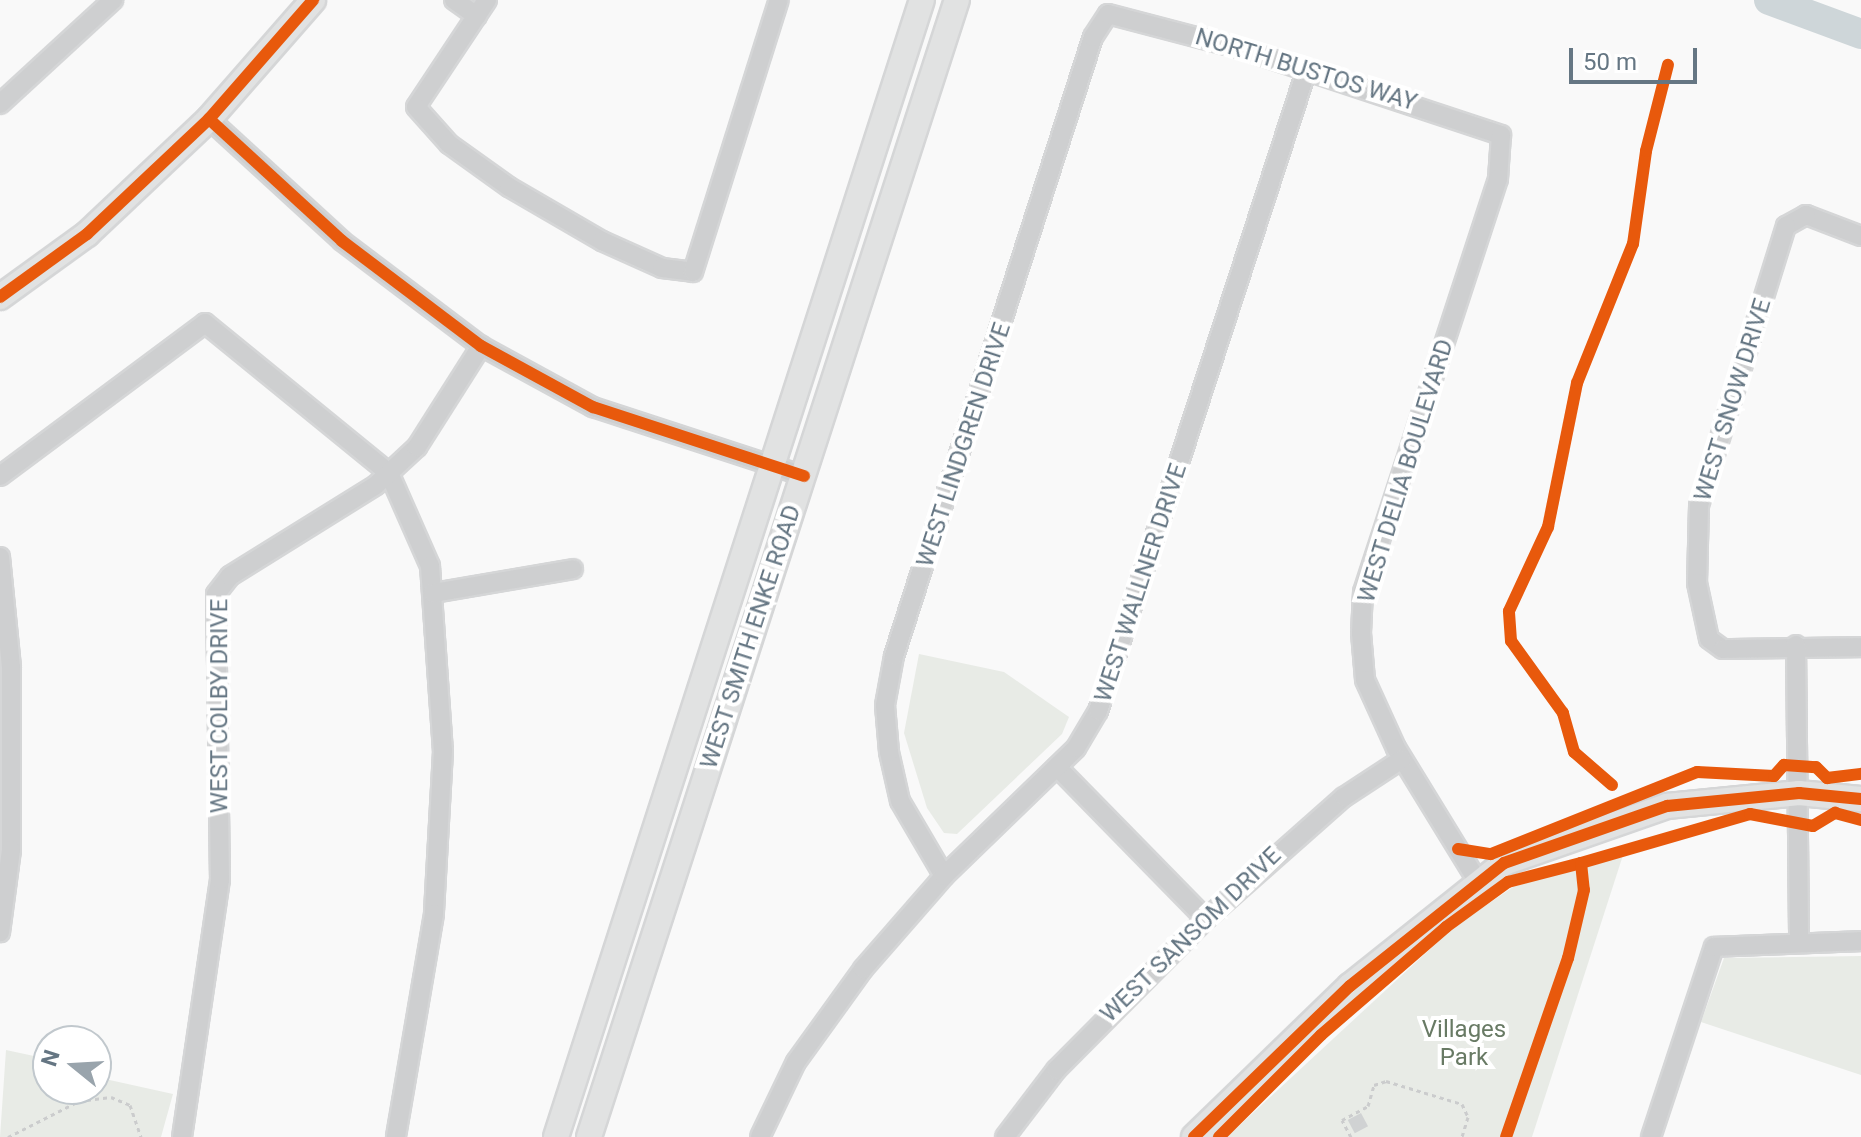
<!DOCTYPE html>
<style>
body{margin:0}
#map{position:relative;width:1861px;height:1137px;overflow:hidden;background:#f9f9f9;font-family:Roboto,sans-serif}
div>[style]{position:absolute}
.green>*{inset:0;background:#e8ebe6}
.river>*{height:30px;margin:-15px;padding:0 15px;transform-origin:15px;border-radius:15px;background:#ced6d9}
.building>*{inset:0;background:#d0d2d3;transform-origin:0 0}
.path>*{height:3px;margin-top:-1.5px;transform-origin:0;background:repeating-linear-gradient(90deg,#cbcccd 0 4px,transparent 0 8px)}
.roads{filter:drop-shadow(2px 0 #d5d6d7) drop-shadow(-2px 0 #d5d6d7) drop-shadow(0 2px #d5d6d7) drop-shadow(0 -2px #d5d6d7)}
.street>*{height:18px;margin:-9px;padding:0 9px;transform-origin:9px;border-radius:9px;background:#cecfd0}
.secondary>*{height:24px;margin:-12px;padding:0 12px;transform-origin:12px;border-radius:12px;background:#e1e2e2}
.cycleway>*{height:12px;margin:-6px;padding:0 6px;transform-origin:6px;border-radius:6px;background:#e8590c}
span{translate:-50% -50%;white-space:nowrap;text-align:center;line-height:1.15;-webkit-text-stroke:8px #fff;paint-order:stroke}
.street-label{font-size:24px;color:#657683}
.park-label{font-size:24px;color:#687a64}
.north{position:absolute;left:32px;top:1025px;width:80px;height:80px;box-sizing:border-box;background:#fff;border:2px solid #c1c8cd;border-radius:50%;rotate:288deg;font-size:22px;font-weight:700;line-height:32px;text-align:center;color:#657683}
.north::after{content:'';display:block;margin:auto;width:28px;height:36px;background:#99a4ac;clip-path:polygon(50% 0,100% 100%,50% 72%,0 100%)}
.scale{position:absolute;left:1569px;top:48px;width:128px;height:36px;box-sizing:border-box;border:4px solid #657683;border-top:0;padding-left:10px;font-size:24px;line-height:28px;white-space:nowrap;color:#657683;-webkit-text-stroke:6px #fff;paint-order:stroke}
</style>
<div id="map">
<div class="green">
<i style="clip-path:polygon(919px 654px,1004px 672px,1069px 717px,1062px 734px,957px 834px,944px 833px,927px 808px,904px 733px)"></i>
<i style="clip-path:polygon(1624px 852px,1532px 1137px,1227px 1137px,1454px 927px,1513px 887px)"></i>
<i style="clip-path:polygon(1861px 956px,1861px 1075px,1701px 1022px,1724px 958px)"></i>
<i style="clip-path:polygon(6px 1050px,48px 1059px,48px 1089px,96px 1089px,96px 1077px,173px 1094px,161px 1137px,0 1137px)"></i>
</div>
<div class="river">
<i style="left:1769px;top:0;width:98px;rotate:20.3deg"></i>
</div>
<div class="building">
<i style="left:1361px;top:1113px;width:15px;height:15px;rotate:62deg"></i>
</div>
<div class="path">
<i style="left:8px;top:1137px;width:80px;rotate:-26.9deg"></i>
<i style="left:79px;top:1101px;width:32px;rotate:-7deg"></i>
<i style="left:111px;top:1097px;width:21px;rotate:23deg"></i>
<i style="left:130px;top:1105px;width:34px;rotate:71deg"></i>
<i style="left:1351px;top:1137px;width:19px;rotate:-118deg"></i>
<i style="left:1342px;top:1120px;width:30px;rotate:-28deg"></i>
<i style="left:1368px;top:1106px;width:22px;rotate:-74deg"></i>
<i style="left:1374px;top:1085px;width:13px;rotate:-18deg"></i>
<i style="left:1386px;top:1081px;width:79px;rotate:16.8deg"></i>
<i style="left:1462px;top:1104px;width:14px;rotate:65deg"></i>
<i style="left:1468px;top:1117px;width:21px;rotate:107deg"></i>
</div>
<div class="roads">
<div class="street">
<i style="left:454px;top:0;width:28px;rotate:35deg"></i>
<i style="left:487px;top:0;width:128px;rotate:123.6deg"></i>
<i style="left:416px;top:107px;width:50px;rotate:48.3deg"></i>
<i style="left:449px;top:144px;width:74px;rotate:35.6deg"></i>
<i style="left:509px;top:187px;width:108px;rotate:30.1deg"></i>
<i style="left:602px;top:241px;width:66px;rotate:24.2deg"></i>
<i style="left:662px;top:268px;width:31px;rotate:7deg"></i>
<i style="left:693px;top:272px;width:285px;rotate:-72.5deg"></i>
<i style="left:0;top:104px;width:154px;rotate:-42.6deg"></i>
<i style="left:209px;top:119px;width:180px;rotate:42.5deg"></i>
<i style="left:342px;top:241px;width:174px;rotate:37.1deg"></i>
<i style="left:481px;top:346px;width:128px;rotate:28.6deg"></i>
<i style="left:593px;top:407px;width:222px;rotate:18.1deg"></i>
<i style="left:1861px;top:236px;width:59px;rotate:-159.1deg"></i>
<i style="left:1806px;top:215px;width:23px;rotate:151deg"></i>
<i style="left:1786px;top:226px;width:293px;rotate:107.3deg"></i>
<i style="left:1699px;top:506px;width:77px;rotate:91.5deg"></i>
<i style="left:1697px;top:583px;width:57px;rotate:77.9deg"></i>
<i style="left:1709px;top:639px;width:17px;rotate:36deg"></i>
<i style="left:1723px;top:649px;width:138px;rotate:-0.8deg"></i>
<i style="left:0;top:476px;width:256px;rotate:-36.7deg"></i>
<i style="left:205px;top:323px;width:237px;rotate:39.2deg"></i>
<i style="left:389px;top:473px;width:102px;rotate:66.2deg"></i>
<i style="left:430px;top:566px;width:185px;rotate:86deg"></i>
<i style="left:443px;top:751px;width:163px;rotate:93.2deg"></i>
<i style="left:434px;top:914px;width:226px;rotate:99.7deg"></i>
<i style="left:0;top:557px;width:112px;rotate:84.3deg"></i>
<i style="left:11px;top:668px;width:182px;rotate:90deg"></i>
<i style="left:11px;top:850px;width:83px;rotate:97.6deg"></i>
<i style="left:433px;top:593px;width:142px;rotate:-9.7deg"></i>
<i style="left:1796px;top:645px;width:293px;rotate:89.4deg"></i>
<i style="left:1057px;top:767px;width:213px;rotate:45.6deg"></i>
<i style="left:944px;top:876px;width:87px;rotate:-120.4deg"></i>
<i style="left:900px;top:801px;width:50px;rotate:-102.7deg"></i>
<i style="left:889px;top:752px;width:47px;rotate:-94.9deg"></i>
<i style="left:885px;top:705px;width:50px;rotate:-79.6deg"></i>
<i style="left:894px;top:656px;width:650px;rotate:-72.18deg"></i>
<i style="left:1093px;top:37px;width:27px;rotate:-57deg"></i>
<i style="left:1108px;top:14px;width:138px;rotate:14.7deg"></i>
<i style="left:1241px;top:49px;width:274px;rotate:18.3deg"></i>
<i style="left:1501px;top:135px;width:44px;rotate:93.9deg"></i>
<i style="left:1498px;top:179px;width:435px;rotate:108.1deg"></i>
<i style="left:1363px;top:592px;width:41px;rotate:92.8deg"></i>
<i style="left:1361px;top:633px;width:47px;rotate:85.1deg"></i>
<i style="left:1365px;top:680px;width:75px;rotate:65.5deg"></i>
<i style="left:1396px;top:748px;width:157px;rotate:58.5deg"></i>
<i style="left:182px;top:1137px;width:260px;rotate:-81.6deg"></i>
<i style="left:220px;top:880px;width:286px;rotate:-90.8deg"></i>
<i style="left:216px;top:594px;width:23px;rotate:-52deg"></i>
<i style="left:230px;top:576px;width:172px;rotate:-31.9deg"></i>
<i style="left:376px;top:485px;width:56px;rotate:-42.8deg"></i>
<i style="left:417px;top:447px;width:120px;rotate:-57.6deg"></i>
<i style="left:760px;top:1137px;width:83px;rotate:-64.4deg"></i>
<i style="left:796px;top:1062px;width:115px;rotate:-54.2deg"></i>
<i style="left:863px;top:969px;width:123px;rotate:-48.9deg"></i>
<i style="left:944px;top:876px;width:184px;rotate:-44.1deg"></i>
<i style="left:1076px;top:748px;width:43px;rotate:-59.3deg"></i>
<i style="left:1098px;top:711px;width:675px;rotate:-71.97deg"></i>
<i style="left:1005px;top:1137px;width:84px;rotate:-52.7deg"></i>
<i style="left:1056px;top:1070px;width:213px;rotate:-45.2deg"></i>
<i style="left:1206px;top:919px;width:184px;rotate:-41.5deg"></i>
<i style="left:1344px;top:797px;width:69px;rotate:-33.2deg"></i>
<i style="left:1651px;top:1137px;width:200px;rotate:-71.7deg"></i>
<i style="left:1714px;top:947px;width:147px;rotate:-2.3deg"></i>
</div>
<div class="secondary">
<i style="left:0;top:297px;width:107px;rotate:-35.9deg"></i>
<i style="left:87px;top:234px;width:168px;rotate:-43.3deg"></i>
<i style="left:209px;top:119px;width:158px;rotate:-48.8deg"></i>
<i style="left:556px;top:1137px;width:1194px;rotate:-72.16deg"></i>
<i style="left:589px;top:1137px;width:1195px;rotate:-72.07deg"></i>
<i style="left:1194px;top:1137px;width:217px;rotate:-44.1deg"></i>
<i style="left:1350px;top:986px;width:197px;rotate:-38.6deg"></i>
<i style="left:1504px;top:863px;width:173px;rotate:-19.3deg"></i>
<i style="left:1667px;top:806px;width:133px;rotate:-5.6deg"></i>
<i style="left:1799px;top:793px;width:62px;rotate:5.5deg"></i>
</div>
</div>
<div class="cycleway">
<i style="left:209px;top:119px;width:180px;rotate:42.5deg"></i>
<i style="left:342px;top:241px;width:174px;rotate:37.1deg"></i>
<i style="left:481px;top:346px;width:128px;rotate:28.6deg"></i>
<i style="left:593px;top:407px;width:222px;rotate:18.1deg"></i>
<i style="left:0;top:297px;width:107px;rotate:-35.9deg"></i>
<i style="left:87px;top:234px;width:168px;rotate:-43.3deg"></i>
<i style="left:209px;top:119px;width:158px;rotate:-48.8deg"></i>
<i style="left:1612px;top:785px;width:50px;rotate:-139deg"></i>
<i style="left:1574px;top:752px;width:41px;rotate:-105.8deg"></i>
<i style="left:1563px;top:713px;width:89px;rotate:-125.8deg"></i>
<i style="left:1511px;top:641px;width:30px;rotate:-94deg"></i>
<i style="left:1509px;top:611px;width:93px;rotate:-65.1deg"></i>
<i style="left:1548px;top:527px;width:147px;rotate:-78.6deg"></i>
<i style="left:1577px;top:383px;width:150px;rotate:-68.1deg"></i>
<i style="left:1633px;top:244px;width:94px;rotate:-82deg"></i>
<i style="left:1646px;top:151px;width:89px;rotate:-75.7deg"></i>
<i style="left:1458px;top:849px;width:33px;rotate:9deg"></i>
<i style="left:1491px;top:854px;width:222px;rotate:-21.7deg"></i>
<i style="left:1697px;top:772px;width:77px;rotate:3deg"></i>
<i style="left:1774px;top:776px;width:15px;rotate:-48deg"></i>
<i style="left:1784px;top:765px;width:32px;rotate:4deg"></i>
<i style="left:1816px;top:767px;width:16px;rotate:45deg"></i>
<i style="left:1827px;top:778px;width:34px;rotate:-7deg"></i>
<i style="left:1581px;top:863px;width:176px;rotate:-16.2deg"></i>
<i style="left:1750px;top:814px;width:64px;rotate:10.8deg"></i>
<i style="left:1813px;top:826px;width:26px;rotate:-31deg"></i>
<i style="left:1835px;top:813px;width:27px;rotate:15deg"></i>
<i style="left:1194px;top:1137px;width:217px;rotate:-44.1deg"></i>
<i style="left:1350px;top:986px;width:197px;rotate:-38.6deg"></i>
<i style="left:1504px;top:863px;width:173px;rotate:-19.3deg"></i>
<i style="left:1667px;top:806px;width:133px;rotate:-5.6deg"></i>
<i style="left:1799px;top:793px;width:62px;rotate:5.5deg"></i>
<i style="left:1219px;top:1137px;width:144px;rotate:-45deg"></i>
<i style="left:1321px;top:1035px;width:165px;rotate:-40.8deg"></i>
<i style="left:1446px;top:927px;width:77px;rotate:-36deg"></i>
<i style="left:1508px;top:882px;width:75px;rotate:-14.6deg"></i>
<i style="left:1581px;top:863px;width:27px;rotate:84deg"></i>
<i style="left:1584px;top:890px;width:70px;rotate:103.2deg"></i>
<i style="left:1568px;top:958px;width:189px;rotate:109.1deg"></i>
</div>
<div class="street-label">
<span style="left:1306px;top:70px;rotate:17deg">NORTH BUSTOS WAY</span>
<span style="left:1733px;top:400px;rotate:-73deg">WEST SNOW DRIVE</span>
<span style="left:964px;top:445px;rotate:-72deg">WEST LINDGREN DRIVE</span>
<span style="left:1406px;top:471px;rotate:-73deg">WEST DELIA BOULEVARD</span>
<span style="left:1141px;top:583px;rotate:-72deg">WEST WALLNER DRIVE</span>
<span style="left:751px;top:637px;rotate:-72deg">WEST SMITH ENKE ROAD</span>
<span style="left:220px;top:706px;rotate:-90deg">WEST COLBY DRIVE</span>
<span style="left:1191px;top:935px;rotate:-44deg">WEST SANSOM DRIVE</span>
</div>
<div class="park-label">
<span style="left:1464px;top:1044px">Villages<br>Park</span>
</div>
<div class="north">N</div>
<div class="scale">50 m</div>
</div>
